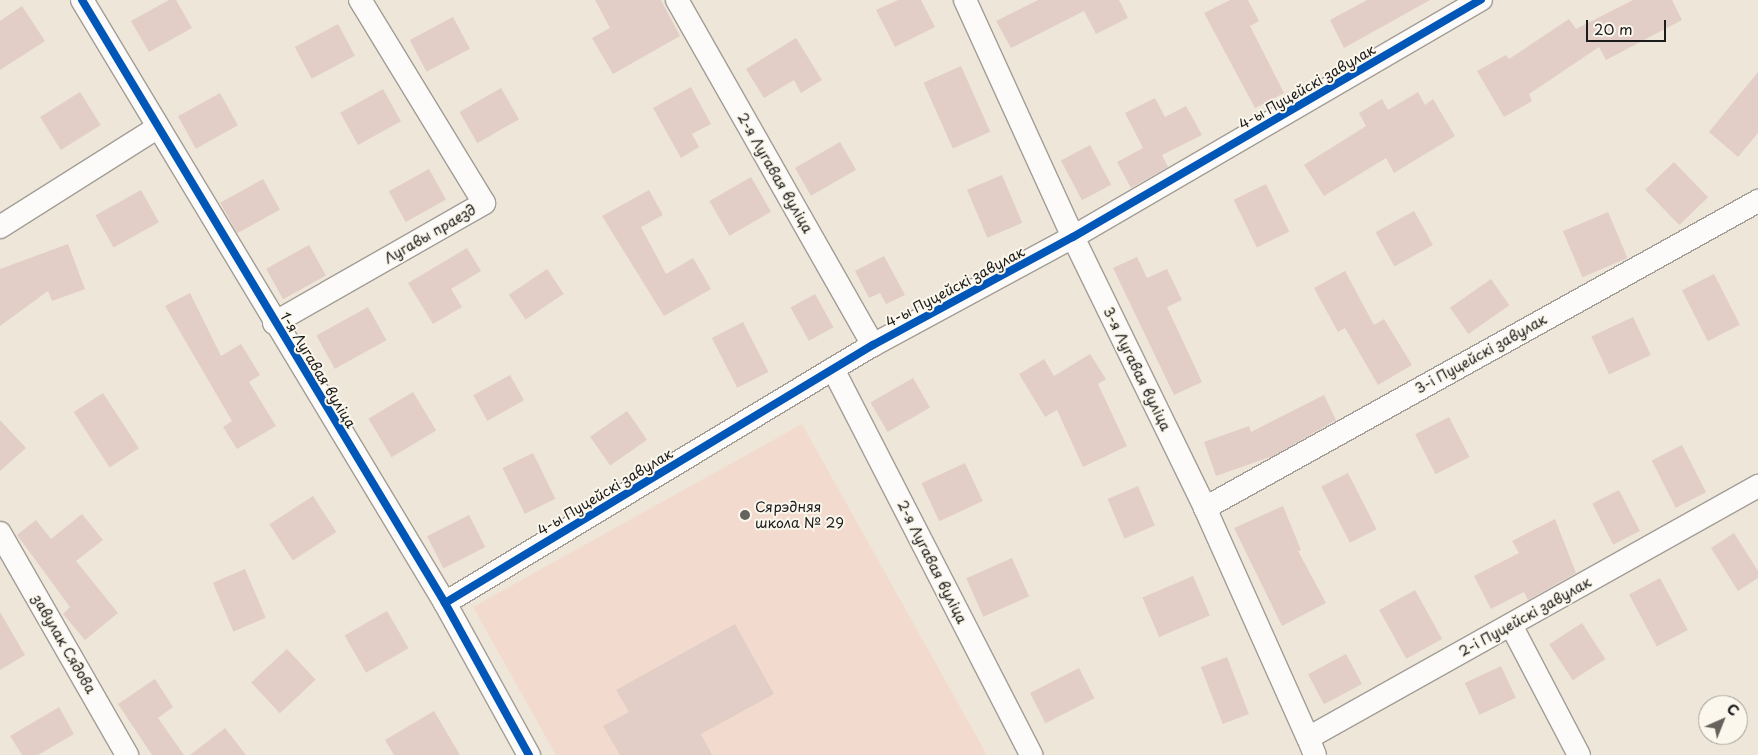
<!DOCTYPE html>
<meta charset="utf-8">
<style>
body{margin:0}
#map{position:relative;width:1758px;height:755px;overflow:hidden;background:#eee6d9;font-family:"Playpen Sans",sans-serif}
div>[style]{position:absolute}
.built>*{inset:0;background:#f2dbce}
.building>*{inset:0;background:#e2cec6;transform-origin:0 0}
.roads{filter:drop-shadow(1px 0 #a29d96) drop-shadow(-1px 0 #a29d96) drop-shadow(0 1px #a29d96) drop-shadow(0 -1px #a29d96)}
.minor>*{height:22px;margin:-11px;padding:0 11px;transform-origin:11px;border-radius:11px;background:#fcfbf9}
.cycleway>*{height:8px;margin:-4px;padding:0 4px;transform-origin:4px;border-radius:4px;background:#0057b8}
.dots>*{width:14px;height:14px;translate:-50% -50%;box-sizing:border-box;border:2px solid #fbf7ec;border-radius:50%}
span{translate:-50% -50%;white-space:nowrap;text-align:center;line-height:1.15;-webkit-text-stroke:4px #fbf7ec;paint-order:stroke}
.street-label{font-size:14px;color:#1c1c1c}
.poi-label{font-size:14px;color:#1c1c1c}
.left{translate:0 -50%;text-align:left}
.north{position:absolute;left:1698px;top:695px;width:50px;height:50px;box-sizing:border-box;background:#fbf7ec;border:1px solid #a29f99;border-radius:50%;rotate:44deg;font-size:14px;font-weight:700;line-height:20px;text-align:center;color:#1c1c1c}
.north::after{content:'';display:block;margin:auto;width:18px;height:22px;background:#66635e;clip-path:polygon(50% 0,100% 100%,50% 72%,0 100%)}
.scale{position:absolute;left:1586px;top:20px;width:80px;height:22px;box-sizing:border-box;border:2px solid #1c1c1c;border-top:0;padding-left:6px;font-size:15px;line-height:18px;white-space:nowrap;color:#1c1c1c;-webkit-text-stroke:4px #fbf7ec;paint-order:stroke}
</style>
<div id="map">
<div class="built">
<i style="clip-path:polygon(802px 424px,987px 755px,556px 755px,473px 607px)"></i>
</div>
<div class="building">
<i style="clip-path:polygon(169px 0,176px 0,192px 28px,149px 52px,131px 21px)"></i>
<i style="clip-path:polygon(595px 0,661px 0,680px 36px,613px 74px,592px 38px,610px 28px)"></i>
<i style="clip-path:polygon(898px 0,921px 0,935px 27px,895px 47px,876px 10px)"></i>
<i style="clip-path:polygon(1038px 0,1119px 0,1128px 18px,1096px 34px,1084px 11px,1011px 48px,996px 21px)"></i>
<i style="clip-path:polygon(1230px 0,1248px 0,1259px 21px,1250px 26px,1284px 93px,1255px 108px,1204px 13px)"></i>
<i style="clip-path:polygon(1367px 0,1430px 0,1344px 48px,1330px 20px)"></i>
<i style="clip-path:polygon(1633px 0,1672px 0,1682px 20px,1606px 60px,1599px 47px,1529px 94px,1532px 101px,1504px 117px,1477px 71px,1506px 55px,1509px 59px,1569px 19px,1576px 29px)"></i>
<i style="clip-path:polygon(22px 6px,45px 41px,0 70px,0 21px)"></i>
<i style="left:453px;top:17px;width:36px;height:49px;rotate:62deg"></i>
<i style="left:338px;top:24px;width:36px;height:49px;rotate:62deg"></i>
<i style="clip-path:polygon(796px 38px,822px 80px,801px 93px,794px 80px,764px 98px,746px 69px)"></i>
<i style="left:961px;top:66px;width:72px;height:41px;rotate:66deg"></i>
<i style="clip-path:polygon(1758px 72px,1758px 133px,1738px 157px,1709px 132px)"></i>
<i style="clip-path:polygon(691px 87px,711px 124px,692px 134px,699px 147px,681px 158px,653px 108px)"></i>
<i style="left:501px;top:88px;width:36px;height:48px;rotate:60deg"></i>
<i style="left:383px;top:89px;width:37px;height:49px;rotate:61deg"></i>
<i style="left:80px;top:92px;width:39px;height:47px;rotate:58deg"></i>
<i style="clip-path:polygon(1418px 92px,1425px 105px,1433px 99px,1455px 136px,1394px 173px,1386px 158px,1324px 196px,1304px 165px,1366px 126px,1359px 113px,1382px 99px,1388px 110px)"></i>
<i style="left:220px;top:93px;width:37px;height:48px;rotate:61deg"></i>
<i style="clip-path:polygon(1155px 98px,1165px 117px,1186px 106px,1202px 135px,1162px 155px,1168px 167px,1131px 188px,1117px 162px,1143px 148px,1125px 113px)"></i>
<i style="left:840px;top:142px;width:32px;height:52px;rotate:60deg"></i>
<i style="left:1090px;top:145px;width:45px;height:33px;rotate:62deg"></i>
<i style="left:1674px;top:162px;width:49px;height:40px;rotate:46deg"></i>
<i style="left:429px;top:169px;width:35px;height:46px;rotate:61deg"></i>
<i style="left:1002px;top:175px;width:52px;height:38px;rotate:67deg"></i>
<i style="left:751px;top:177px;width:40px;height:48px;rotate:60deg"></i>
<i style="left:263px;top:179px;width:35px;height:49px;rotate:61deg"></i>
<i style="left:1266px;top:184px;width:53px;height:36px;rotate:64deg"></i>
<i style="left:141px;top:190px;width:37px;height:52px;rotate:61deg"></i>
<i style="clip-path:polygon(649px 190px,663px 215px,641px 227px,666px 274px,693px 258px,711px 289px,664px 316px,602px 216px)"></i>
<i style="left:1414px;top:211px;width:39px;height:44px;rotate:61deg"></i>
<i style="left:1608px;top:212px;width:50px;height:49px;rotate:67deg"></i>
<i style="clip-path:polygon(68px 244px,85px 289px,52px 301px,48px 291px,0 326px,0 269px)"></i>
<i style="left:309px;top:245px;width:35px;height:49px;rotate:61deg"></i>
<i style="clip-path:polygon(467px 248px,481px 271px,451px 289px,462px 307px,433px 324px,408px 283px)"></i>
<i style="clip-path:polygon(884px 256px,905px 295px,886px 304px,880px 293px,869px 298px,855px 271px)"></i>
<i style="clip-path:polygon(1137px 257px,1147px 278px,1167px 269px,1182px 300px,1167px 307px,1202px 382px,1174px 395px,1113px 268px)"></i>
<i style="left:547px;top:269px;width:30px;height:46px;rotate:56deg"></i>
<i style="clip-path:polygon(1345px 271px,1374px 325px,1384px 319px,1412px 365px,1378px 385px,1345px 328px,1338px 332px,1314px 288px)"></i>
<i style="left:1714px;top:274px;width:57px;height:36px;rotate:63deg"></i>
<i style="left:1491px;top:279px;width:32px;height:50px;rotate:55deg"></i>
<i style="clip-path:polygon(190px 293px,221px 356px,241px 344px,260px 375px,249px 382px,276px 426px,237px 449px,223px 427px,232px 421px,165px 306px)"></i>
<i style="left:815px;top:294px;width:38px;height:28px;rotate:61deg"></i>
<i style="left:368px;top:307px;width:38px;height:59px;rotate:61deg"></i>
<i style="left:1633px;top:317px;width:42px;height:46px;rotate:65deg"></i>
<i style="left:743px;top:322px;width:56px;height:35px;rotate:63deg"></i>
<i style="clip-path:polygon(1090px 354px,1106px 379px,1098px 384px,1127px 446px,1083px 467px,1057px 410px,1045px 417px,1019px 374px,1044px 359px,1054px 376px)"></i>
<i style="left:510px;top:375px;width:29px;height:42px;rotate:61deg"></i>
<i style="left:913px;top:378px;width:34px;height:49px;rotate:60deg"></i>
<i style="left:413px;top:392px;width:45px;height:52px;rotate:59deg"></i>
<i style="left:103px;top:393px;width:66px;height:35px;rotate:57deg"></i>
<i style="clip-path:polygon(1324px 395px,1336px 420px,1273px 456px,1216px 476px,1204px 442px,1249px 426px,1251px 432px)"></i>
<i style="left:627px;top:411px;width:35px;height:45px;rotate:55deg"></i>
<i style="left:1449px;top:417px;width:45px;height:38px;rotate:63deg"></i>
<i style="clip-path:polygon(0 420px,26px 448px,0 471px)"></i>
<i style="left:1682px;top:445px;width:53px;height:34px;rotate:63deg"></i>
<i style="left:533px;top:453px;width:51px;height:34px;rotate:64deg"></i>
<i style="left:965px;top:463px;width:42px;height:48px;rotate:65deg"></i>
<i style="left:1348px;top:473px;width:63px;height:30px;rotate:63deg"></i>
<i style="left:1138px;top:486px;width:43px;height:33px;rotate:67deg"></i>
<i style="left:1619px;top:490px;width:46px;height:30px;rotate:63deg"></i>
<i style="left:313px;top:496px;width:43px;height:52px;rotate:57deg"></i>
<i style="clip-path:polygon(1283px 506px,1301px 550px,1298px 551px,1326px 603px,1282px 626px,1234px 528px)"></i>
<i style="clip-path:polygon(82px 514px,103px 540px,76px 561px,118px 613px,85px 640px,63px 614px,70px 607px,17px 535px,36px 520px,51px 539px)"></i>
<i style="left:469px;top:515px;width:36px;height:47px;rotate:63deg"></i>
<i style="clip-path:polygon(1555px 519px,1576px 573px,1528px 600px,1524px 592px,1491px 609px,1474px 576px,1519px 553px,1512px 541px)"></i>
<i style="clip-path:polygon(1734px 533px,1758px 571px,1758px 578px,1738px 591px,1711px 548px)"></i>
<i style="left:1012px;top:558px;width:42px;height:50px;rotate:66deg"></i>
<i style="left:245px;top:569px;width:53px;height:35px;rotate:67deg"></i>
<i style="left:1193px;top:576px;width:43px;height:55px;rotate:67deg"></i>
<i style="left:1660px;top:578px;width:59px;height:35px;rotate:62deg"></i>
<i style="left:1415px;top:590px;width:56px;height:41px;rotate:61deg"></i>
<i style="left:387px;top:611px;width:43px;height:49px;rotate:60deg"></i>
<i style="clip-path:polygon(0 612px,25px 655px,0 670px)"></i>
<i style="left:1582px;top:623px;width:43px;height:39px;rotate:57deg"></i>
<i style="clip-path:polygon(735px 624px,774px 694px,701px 734px,712px 755px,620px 755px,603px 726px,629px 712px,616px 690px)"></i>
<i style="left:287px;top:649px;width:42px;height:49px;rotate:47deg"></i>
<i style="left:1346px;top:654px;width:34px;height:43px;rotate:62deg"></i>
<i style="left:1227px;top:657px;width:61px;height:28px;rotate:69deg"></i>
<i style="left:1501px;top:666px;width:35px;height:40px;rotate:65deg"></i>
<i style="left:1079px;top:668px;width:34px;height:55px;rotate:63deg"></i>
<i style="clip-path:polygon(155px 679px,173px 707px,158px 718px,184px 755px,152px 755px,118px 704px)"></i>
<i style="clip-path:polygon(59px 707px,74px 734px,38px 755px,22px 755px,10px 736px)"></i>
<i style="clip-path:polygon(434px 711px,460px 755px,394px 755px,385px 740px)"></i>
<i style="clip-path:polygon(225px 728px,246px 755px,190px 755px)"></i>
</div>
<div class="roads">
<div class="minor">
<i style="left:82px;top:0;width:704px;rotate:58.95deg"></i>
<i style="left:445px;top:603px;width:174px;rotate:61.1deg"></i>
<i style="left:677px;top:0;width:397px;rotate:60.4deg"></i>
<i style="left:965px;top:0;width:260px;rotate:65.5deg"></i>
<i style="left:1073px;top:237px;width:301px;rotate:64deg"></i>
<i style="left:1205px;top:508px;width:252px;rotate:65.9deg"></i>
<i style="left:0;top:227px;width:187px;rotate:-32.3deg"></i>
<i style="left:274px;top:323px;width:242px;rotate:-29.7deg"></i>
<i style="left:484px;top:203px;width:238px;rotate:-121.4deg"></i>
<i style="left:833px;top:369px;width:434px;rotate:62.8deg"></i>
<i style="left:1205px;top:508px;width:633px;rotate:-29.04deg"></i>
<i style="left:0;top:533px;width:256px;rotate:60.2deg"></i>
<i style="left:445px;top:603px;width:500px;rotate:-31.1deg"></i>
<i style="left:873px;top:345px;width:227px;rotate:-28.4deg"></i>
<i style="left:1073px;top:237px;width:472px;rotate:-30.2deg"></i>
<i style="left:1511px;top:625px;width:147px;rotate:62.4deg"></i>
<i style="left:1315px;top:755px;width:18px;rotate:-112deg"></i>
<i style="left:1308px;top:738px;width:516px;rotate:-29.25deg"></i>
</div>
</div>
<div class="cycleway">
<i style="left:82px;top:0;width:704px;rotate:58.95deg"></i>
<i style="left:445px;top:603px;width:174px;rotate:61.1deg"></i>
<i style="left:445px;top:603px;width:500px;rotate:-31.1deg"></i>
<i style="left:873px;top:345px;width:227px;rotate:-28.4deg"></i>
<i style="left:1073px;top:237px;width:472px;rotate:-30.2deg"></i>
</div>
<div class="dots">
<i style="left:745px;top:515px;background:#66635e"></i>
</div>
<div class="street-label">
<span style="left:1307px;top:87px;rotate:-30deg">4-ы Пуцейскі завулак</span>
<span style="left:775px;top:173px;rotate:60deg">2-я Лугавая вуліца</span>
<span style="left:430px;top:234px;rotate:-30deg">Лугавы праезд</span>
<span style="left:955px;top:287px;rotate:-28deg">4-ы Пуцейскі завулак</span>
<span style="left:1481px;top:354px;rotate:-29deg">3-і Пуцейскі завулак</span>
<span style="left:1137px;top:369px;rotate:64deg">3-я Лугавая вуліца</span>
<span style="left:318px;top:370px;rotate:59deg">1-я Лугавая вуліца</span>
<span style="left:605px;top:492px;rotate:-31deg">4-ы Пуцейскі завулак</span>
<span style="left:932px;top:562px;rotate:63deg">2-я Лугавая вуліца</span>
<span style="left:1525px;top:617px;rotate:-29deg">2-і Пуцейскі завулак</span>
<span style="left:64px;top:644px;rotate:60deg">завулак Сядова</span>
</div>
<div class="poi-label">
<span class="left" style="left:755px;top:515px">Сярэдняя<br>школа № 29</span>
</div>
<div class="north">С</div>
<div class="scale">20 m</div>
</div>
